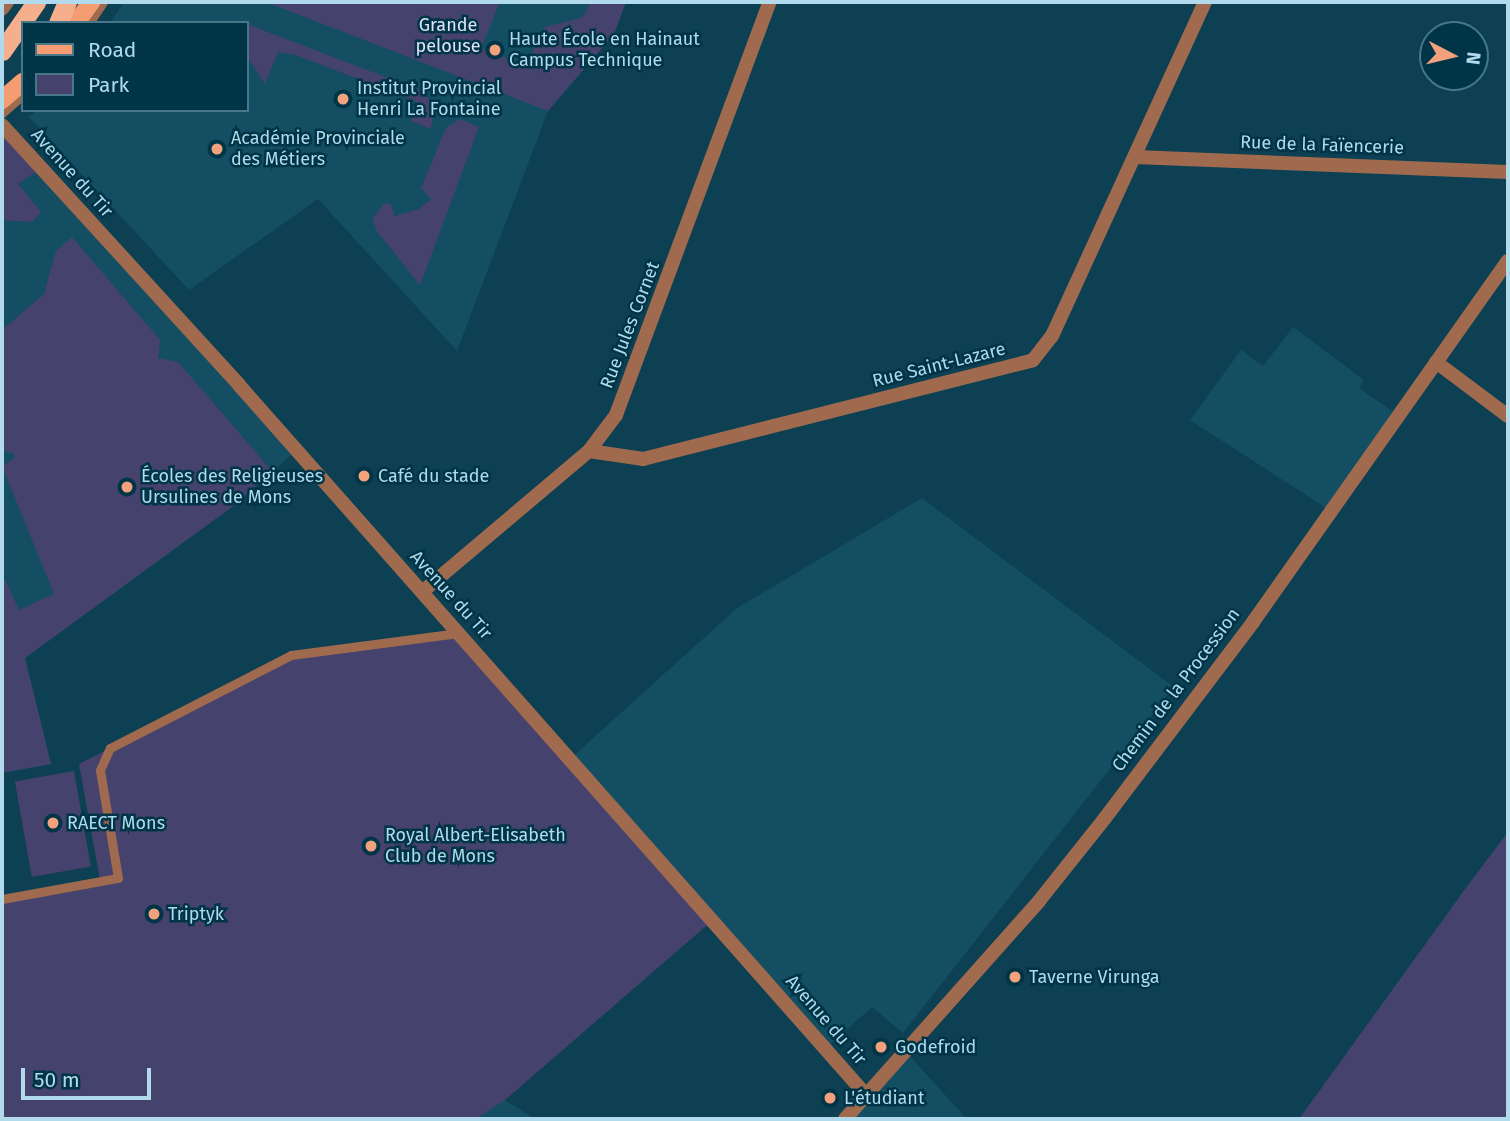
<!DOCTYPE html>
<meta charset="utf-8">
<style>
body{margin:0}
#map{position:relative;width:1510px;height:1121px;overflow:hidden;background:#0c4052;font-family:"Fira Sans",sans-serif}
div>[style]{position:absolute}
.built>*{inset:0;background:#144e62}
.green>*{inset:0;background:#46426e;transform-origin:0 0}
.service>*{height:9px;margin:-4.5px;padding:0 4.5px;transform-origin:4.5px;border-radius:4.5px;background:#a06a4f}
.minor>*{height:14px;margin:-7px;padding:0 7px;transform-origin:7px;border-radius:7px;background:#a06a4f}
.tertiary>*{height:14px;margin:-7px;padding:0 7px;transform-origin:7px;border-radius:7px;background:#a06a4f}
.primary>*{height:18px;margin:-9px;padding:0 9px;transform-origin:9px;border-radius:9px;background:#f59d72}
.trunk>*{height:19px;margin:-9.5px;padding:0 9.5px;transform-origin:9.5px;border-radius:9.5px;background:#f6af8d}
.dots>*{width:19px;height:19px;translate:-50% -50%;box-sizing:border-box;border:4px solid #003547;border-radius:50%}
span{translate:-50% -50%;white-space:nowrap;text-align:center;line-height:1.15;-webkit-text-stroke:5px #003547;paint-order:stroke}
.park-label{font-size:18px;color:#e2e2f8}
.poi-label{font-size:18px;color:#b1daec}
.left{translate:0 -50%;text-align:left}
.street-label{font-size:18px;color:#b1daec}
.frame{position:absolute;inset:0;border:4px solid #b1daec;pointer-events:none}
.legend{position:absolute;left:21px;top:21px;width:228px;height:91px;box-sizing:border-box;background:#003547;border:2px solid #477789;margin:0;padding:9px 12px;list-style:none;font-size:21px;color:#b1daec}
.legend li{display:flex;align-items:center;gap:14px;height:35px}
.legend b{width:35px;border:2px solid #477789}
.north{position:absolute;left:1419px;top:21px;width:70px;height:70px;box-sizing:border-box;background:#003547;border:2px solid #477789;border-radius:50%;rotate:97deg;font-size:19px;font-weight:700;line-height:28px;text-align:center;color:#b1daec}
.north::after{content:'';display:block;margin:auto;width:24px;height:32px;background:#f1a17b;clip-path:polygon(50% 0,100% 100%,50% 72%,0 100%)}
.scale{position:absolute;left:21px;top:1068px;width:130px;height:32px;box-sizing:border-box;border:4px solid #b1daec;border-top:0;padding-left:9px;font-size:21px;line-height:24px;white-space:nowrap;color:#b1daec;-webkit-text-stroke:5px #003547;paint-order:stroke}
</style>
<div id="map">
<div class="built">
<i style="clip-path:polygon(124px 2px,626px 2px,614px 34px,548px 111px,457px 351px,318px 199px,189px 290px,29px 117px,37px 110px,247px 110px,247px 23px,110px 23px)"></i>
<i style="clip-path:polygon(41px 168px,297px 450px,236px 504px,25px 658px,51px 764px,2px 773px,2px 194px)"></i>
<i style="clip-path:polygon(1293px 327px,1364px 380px,1359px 388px,1398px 415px,1329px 510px,1190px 420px,1241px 350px,1263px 366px)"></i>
<i style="clip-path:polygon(922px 498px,1174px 687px,903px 1033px,872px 1007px,826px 1048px,570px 759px,737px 608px)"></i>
<i style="clip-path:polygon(907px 1053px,967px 1119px,846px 1119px)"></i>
<i style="clip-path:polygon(505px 1100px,535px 1119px,476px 1119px)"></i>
</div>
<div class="green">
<i style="clip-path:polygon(266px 2px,500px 2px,481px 48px,525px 66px,545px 27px,582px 18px,591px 2px,626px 2px,614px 34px,548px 111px)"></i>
<i style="clip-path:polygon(247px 24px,422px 91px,434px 106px,431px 129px,411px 121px,418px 102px,296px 55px,278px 52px,265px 84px,247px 56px)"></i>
<i style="clip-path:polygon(460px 119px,479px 127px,420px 285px,376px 230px,373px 217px,384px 204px,390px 203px,395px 216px,419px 209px,431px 199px,421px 188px,446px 128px)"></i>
<i style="clip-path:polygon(2px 125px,41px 168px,18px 184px,41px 212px,32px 222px,2px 220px)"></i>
<i style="clip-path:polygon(72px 237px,160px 340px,158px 358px,178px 362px,271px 470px,236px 504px,25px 658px,51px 764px,2px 773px,2px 573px,19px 610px,54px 594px,2px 466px,15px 458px,13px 453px,2px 451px,2px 330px,44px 294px,56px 251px)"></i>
<i style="clip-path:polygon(459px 633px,713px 920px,505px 1100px,476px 1119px,2px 1119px,2px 899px,100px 880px,79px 764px,291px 655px)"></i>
<i style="left:74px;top:771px;width:97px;height:60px;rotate:80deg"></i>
<i style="clip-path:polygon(1508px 832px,1508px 1119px,1299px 1119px,1468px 885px)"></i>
</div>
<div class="service">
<i style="left:89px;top:23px;width:25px;rotate:-56deg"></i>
<i style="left:2px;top:113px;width:28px;rotate:-41deg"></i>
<i style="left:2px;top:899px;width:118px;rotate:-10.3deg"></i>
<i style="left:118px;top:878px;width:109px;rotate:-99.5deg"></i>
<i style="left:100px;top:770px;width:24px;rotate:-66deg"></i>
<i style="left:110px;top:748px;width:203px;rotate:-27.2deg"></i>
<i style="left:291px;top:655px;width:169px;rotate:-7.5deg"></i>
</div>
<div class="minor">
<i style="left:2px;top:125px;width:352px;rotate:47.6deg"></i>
<i style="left:239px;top:385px;width:947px;rotate:48.55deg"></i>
<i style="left:1135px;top:157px;width:373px;rotate:2.3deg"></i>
<i style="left:1436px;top:362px;width:90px;rotate:36.9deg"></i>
<i style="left:589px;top:451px;width:55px;rotate:8.4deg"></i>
<i style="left:643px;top:459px;width:402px;rotate:-14.2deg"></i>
<i style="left:1033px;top:360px;width:31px;rotate:-52deg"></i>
<i style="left:1052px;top:336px;width:367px;rotate:-65.4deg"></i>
<i style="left:422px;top:592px;width:219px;rotate:-40.2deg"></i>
<i style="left:589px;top:451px;width:45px;rotate:-53.1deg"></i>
<i style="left:616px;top:415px;width:441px;rotate:-69.6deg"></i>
<i style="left:845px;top:1119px;width:292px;rotate:-48.3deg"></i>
<i style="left:1039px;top:901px;width:106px;rotate:-51.5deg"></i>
<i style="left:1105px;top:818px;width:246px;rotate:-52.9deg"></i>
<i style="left:1253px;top:622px;width:442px;rotate:-54.8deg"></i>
</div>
<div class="tertiary">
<i style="left:2px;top:9px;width:9px;rotate:-54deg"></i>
</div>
<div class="primary">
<i style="left:76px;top:23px;width:26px;rotate:-54deg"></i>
<i style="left:2px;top:100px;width:28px;rotate:-41deg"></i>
</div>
<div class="trunk">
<i style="left:58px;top:23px;width:23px;rotate:-67deg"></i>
<i style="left:2px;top:51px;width:60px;rotate:-55.2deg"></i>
</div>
<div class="dots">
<i style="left:495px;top:50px;background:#f1a17b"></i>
<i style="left:343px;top:99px;background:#f1a17b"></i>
<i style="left:217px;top:149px;background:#f1a17b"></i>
<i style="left:364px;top:476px;background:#f1a17b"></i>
<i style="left:127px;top:487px;background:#f1a17b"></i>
<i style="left:53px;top:823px;background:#f1a17b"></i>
<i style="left:371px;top:846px;background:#f1a17b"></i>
<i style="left:154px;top:914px;background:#f1a17b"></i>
<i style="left:1015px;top:977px;background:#f1a17b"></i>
<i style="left:881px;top:1047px;background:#f1a17b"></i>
<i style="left:830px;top:1098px;background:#f1a17b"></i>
</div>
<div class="park-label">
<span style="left:448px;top:36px">Grande<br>pelouse</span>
</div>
<div class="poi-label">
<span class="left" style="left:509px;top:50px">Haute École en Hainaut<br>Campus Technique</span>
<span class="left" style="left:357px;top:99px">Institut Provincial<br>Henri La Fontaine</span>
<span class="left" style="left:231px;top:149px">Académie Provinciale<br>des Métiers</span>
<span class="left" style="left:378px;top:476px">Café du stade</span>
<span class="left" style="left:141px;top:487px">Écoles des Religieuses<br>Ursulines de Mons</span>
<span class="left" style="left:67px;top:823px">RAECT Mons</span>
<span class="left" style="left:385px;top:846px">Royal Albert-Elisabeth<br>Club de Mons</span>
<span class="left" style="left:168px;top:914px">Triptyk</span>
<span class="left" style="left:1029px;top:977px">Taverne Virunga</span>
<span class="left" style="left:895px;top:1047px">Godefroid</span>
<span class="left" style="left:844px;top:1098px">L'étudiant</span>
</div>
<div class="street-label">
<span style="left:1322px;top:145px;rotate:2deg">Rue de la Faïencerie</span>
<span style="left:72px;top:173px;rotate:48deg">Avenue du Tir</span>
<span style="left:630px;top:325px;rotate:-69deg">Rue Jules Cornet</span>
<span style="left:939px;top:365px;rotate:-14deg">Rue Saint-Lazare</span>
<span style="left:451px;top:595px;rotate:48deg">Avenue du Tir</span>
<span style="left:1176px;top:690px;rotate:-53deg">Chemin de la Procession</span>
<span style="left:826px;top:1020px;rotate:49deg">Avenue du Tir</span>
</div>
<div class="frame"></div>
<ul class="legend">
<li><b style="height:9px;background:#f59d72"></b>Road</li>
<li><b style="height:19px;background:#46426e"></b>Park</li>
</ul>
<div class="north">N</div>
<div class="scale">50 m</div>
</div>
